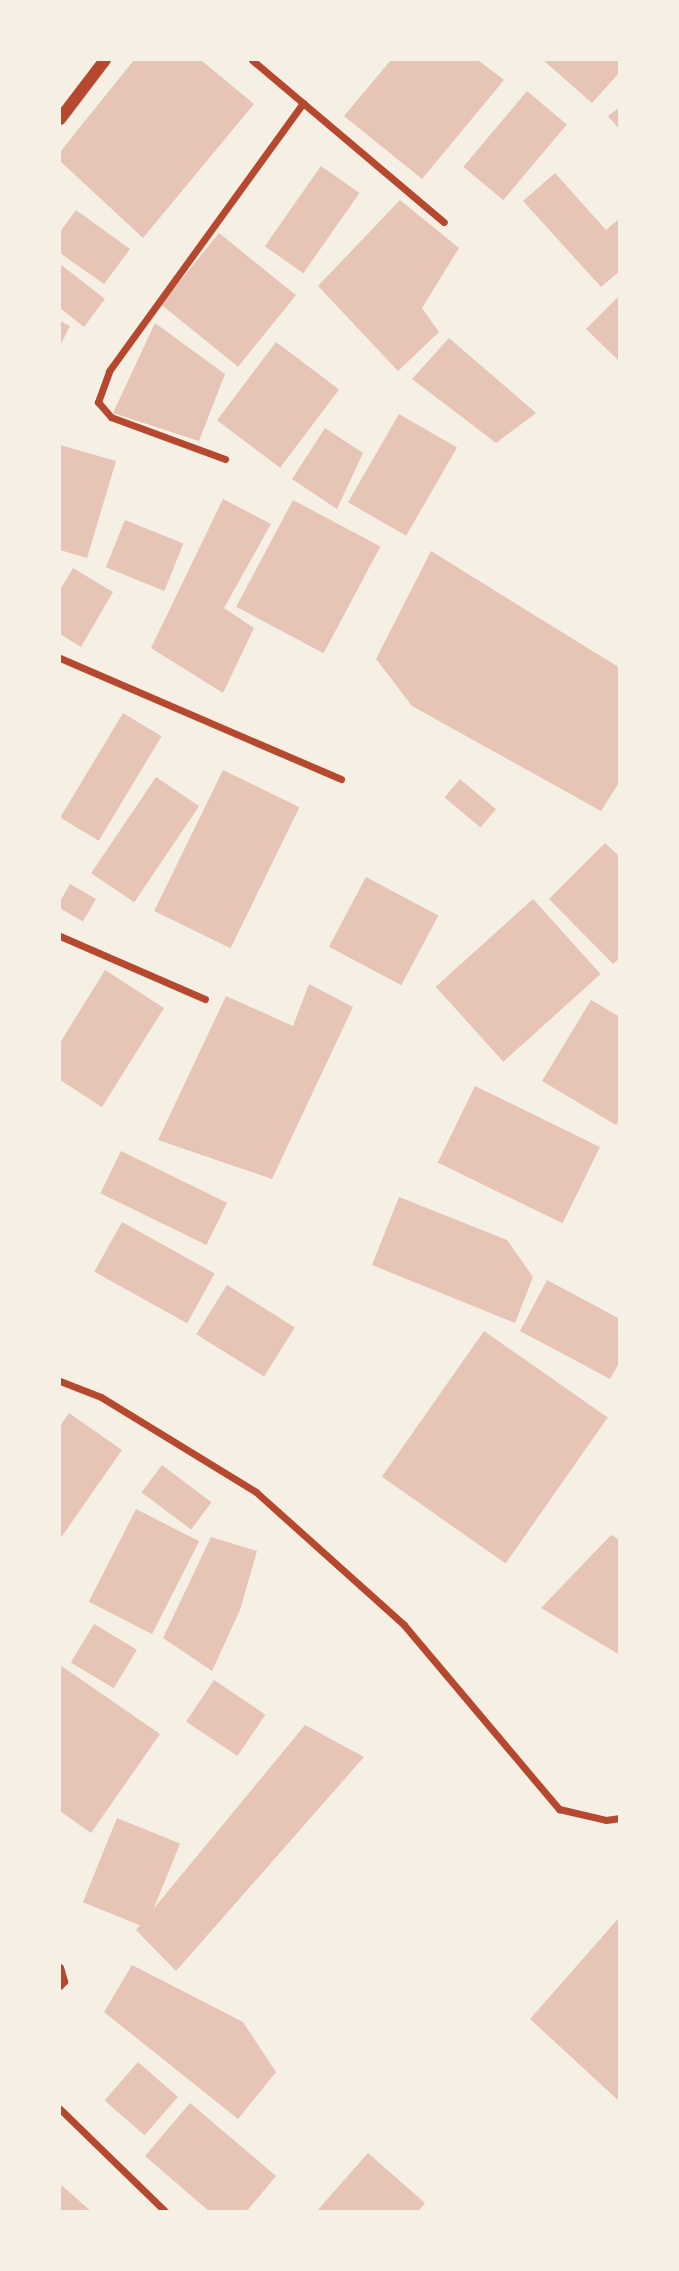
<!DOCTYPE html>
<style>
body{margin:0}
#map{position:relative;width:679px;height:2271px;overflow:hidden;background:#f6efe4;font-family:"Archivo Narrow",sans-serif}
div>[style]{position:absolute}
.building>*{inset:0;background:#e6c5b7;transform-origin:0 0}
.minor>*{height:7px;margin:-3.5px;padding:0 3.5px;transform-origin:3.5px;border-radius:3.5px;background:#b5482f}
.tertiary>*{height:12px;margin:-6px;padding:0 6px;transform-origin:6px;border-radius:6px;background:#b5482f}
span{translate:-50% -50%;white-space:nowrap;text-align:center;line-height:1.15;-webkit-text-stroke:7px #f6efe4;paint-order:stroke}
.frame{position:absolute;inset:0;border:61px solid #f6efe4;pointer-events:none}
</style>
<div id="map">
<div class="building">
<i style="clip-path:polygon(134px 60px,201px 60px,254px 104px,143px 238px,60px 161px,60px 152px)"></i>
<i style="clip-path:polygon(391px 60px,478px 60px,504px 80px,422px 179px,344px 116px)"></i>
<i style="clip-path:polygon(543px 60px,620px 60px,620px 72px,592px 103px)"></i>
<i style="left:527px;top:91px;width:52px;height:99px;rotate:40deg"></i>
<i style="clip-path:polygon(620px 107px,620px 130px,608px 116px)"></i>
<i style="left:321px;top:166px;width:47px;height:98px;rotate:35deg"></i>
<i style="clip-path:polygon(555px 173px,606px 230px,620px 218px,620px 271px,601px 287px,523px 201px)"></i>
<i style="clip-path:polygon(400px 200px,459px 248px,422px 308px,439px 332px,398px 371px,318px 286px)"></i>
<i style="clip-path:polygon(76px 210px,130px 249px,104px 284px,60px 253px,60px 232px)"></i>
<i style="left:219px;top:233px;width:99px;height:92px;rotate:39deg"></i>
<i style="clip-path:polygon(60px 264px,105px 299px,84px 327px,60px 308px)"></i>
<i style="clip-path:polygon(620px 295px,620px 362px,586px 329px)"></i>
<i style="clip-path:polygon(60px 321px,70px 326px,60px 346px)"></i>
<i style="clip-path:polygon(155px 323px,225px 374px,199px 441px,113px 413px)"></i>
<i style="clip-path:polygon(449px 338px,536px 413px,496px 443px,412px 379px)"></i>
<i style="left:276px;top:342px;width:79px;height:98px;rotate:37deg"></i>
<i style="left:399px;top:414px;width:67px;height:102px;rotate:30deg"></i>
<i style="clip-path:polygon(325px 428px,363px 453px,337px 509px,292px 479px)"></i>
<i style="clip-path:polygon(60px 445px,116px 461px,87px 558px,60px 550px)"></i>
<i style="clip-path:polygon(223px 499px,271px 524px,224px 608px,254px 628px,223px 693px,151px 648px)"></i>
<i style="left:293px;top:500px;width:99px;height:121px;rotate:28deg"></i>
<i style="left:125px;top:520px;width:63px;height:51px;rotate:22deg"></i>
<i style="clip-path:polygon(431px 551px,620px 668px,620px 781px,601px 811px,412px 706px,376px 659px)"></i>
<i style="clip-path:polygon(73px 568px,113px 592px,81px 647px,60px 634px,60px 590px)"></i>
<i style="left:123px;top:713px;width:45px;height:122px;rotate:31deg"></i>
<i style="left:223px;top:770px;width:85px;height:157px;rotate:26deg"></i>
<i style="left:156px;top:777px;width:52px;height:116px;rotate:34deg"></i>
<i style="left:460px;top:779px;width:47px;height:24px;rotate:40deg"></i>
<i style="clip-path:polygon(605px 843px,620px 857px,620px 958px,613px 964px,549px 899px)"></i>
<i style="left:366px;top:877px;width:82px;height:79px;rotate:28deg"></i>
<i style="left:70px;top:884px;width:30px;height:26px;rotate:30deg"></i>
<i style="left:533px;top:899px;width:101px;height:131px;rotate:48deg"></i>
<i style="clip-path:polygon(105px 970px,164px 1008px,102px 1107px,60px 1080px,60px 1043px)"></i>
<i style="clip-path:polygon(309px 984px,353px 1007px,272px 1179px,158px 1140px,226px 996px,293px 1026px)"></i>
<i style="clip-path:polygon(591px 1000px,620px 1017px,620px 1120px,616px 1125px,542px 1081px)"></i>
<i style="left:475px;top:1086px;width:139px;height:85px;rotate:26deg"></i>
<i style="left:121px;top:1151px;width:118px;height:47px;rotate:26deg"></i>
<i style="clip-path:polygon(399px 1197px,507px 1240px,533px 1277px,515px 1323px,372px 1265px)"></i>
<i style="left:122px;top:1222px;width:106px;height:57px;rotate:29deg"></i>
<i style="clip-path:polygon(547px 1280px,620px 1319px,620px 1361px,610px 1379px,520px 1331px)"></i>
<i style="left:227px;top:1285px;width:80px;height:58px;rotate:32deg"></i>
<i style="left:484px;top:1331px;width:151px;height:178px;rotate:35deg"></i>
<i style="clip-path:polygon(69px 1413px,122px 1450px,60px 1539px,60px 1426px)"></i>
<i style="left:162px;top:1465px;width:62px;height:34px;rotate:37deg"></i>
<i style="left:136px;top:1509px;width:71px;height:104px;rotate:27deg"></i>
<i style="clip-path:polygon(611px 1535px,620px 1540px,620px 1655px,541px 1608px)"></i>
<i style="clip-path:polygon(211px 1537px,257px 1551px,240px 1610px,212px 1671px,163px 1638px)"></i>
<i style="left:94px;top:1624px;width:50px;height:45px;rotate:31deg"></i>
<i style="clip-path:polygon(60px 1665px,160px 1734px,91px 1833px,60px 1811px)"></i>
<i style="left:214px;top:1680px;width:62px;height:50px;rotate:34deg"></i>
<i style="clip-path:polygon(305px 1725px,364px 1757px,176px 1971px,136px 1930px)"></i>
<i style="left:117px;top:1818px;width:68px;height:91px;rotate:22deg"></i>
<i style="clip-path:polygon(617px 1920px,620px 1922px,620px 2102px,530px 2019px)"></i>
<i style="clip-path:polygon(132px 1965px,243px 2022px,276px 2072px,238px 2119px,104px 2012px)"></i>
<i style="left:138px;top:2062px;width:53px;height:51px;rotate:41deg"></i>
<i style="clip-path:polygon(190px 2103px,276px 2176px,246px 2212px,210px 2212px,145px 2156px)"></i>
<i style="clip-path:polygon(368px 2153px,425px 2203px,418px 2212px,316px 2212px)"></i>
<i style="clip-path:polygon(60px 2184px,92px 2212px,60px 2212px)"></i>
</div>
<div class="minor">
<i style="left:252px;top:60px;width:251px;rotate:40.2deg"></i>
<i style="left:225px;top:459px;width:121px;rotate:-159.8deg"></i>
<i style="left:111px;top:417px;width:20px;rotate:-131deg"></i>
<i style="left:98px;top:402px;width:33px;rotate:-70deg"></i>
<i style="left:109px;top:371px;width:331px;rotate:-54.1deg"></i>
<i style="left:60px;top:658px;width:306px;rotate:23.3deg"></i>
<i style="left:60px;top:936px;width:158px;rotate:23.5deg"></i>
<i style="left:60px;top:1381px;width:44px;rotate:21.3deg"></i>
<i style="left:101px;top:1397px;width:182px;rotate:31.5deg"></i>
<i style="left:256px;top:1492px;width:199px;rotate:41.9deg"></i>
<i style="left:404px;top:1625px;width:241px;rotate:49.9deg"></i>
<i style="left:559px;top:1809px;width:48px;rotate:13.2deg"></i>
<i style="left:606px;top:1820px;width:14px;rotate:-8deg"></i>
<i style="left:60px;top:1967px;width:15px;rotate:74deg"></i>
<i style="left:64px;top:1981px;width:6px;rotate:129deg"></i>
<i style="left:60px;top:2109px;width:148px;rotate:44.2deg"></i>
</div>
<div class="tertiary">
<i style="left:60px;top:119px;width:74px;rotate:-52.7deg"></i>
</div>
<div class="frame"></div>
</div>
